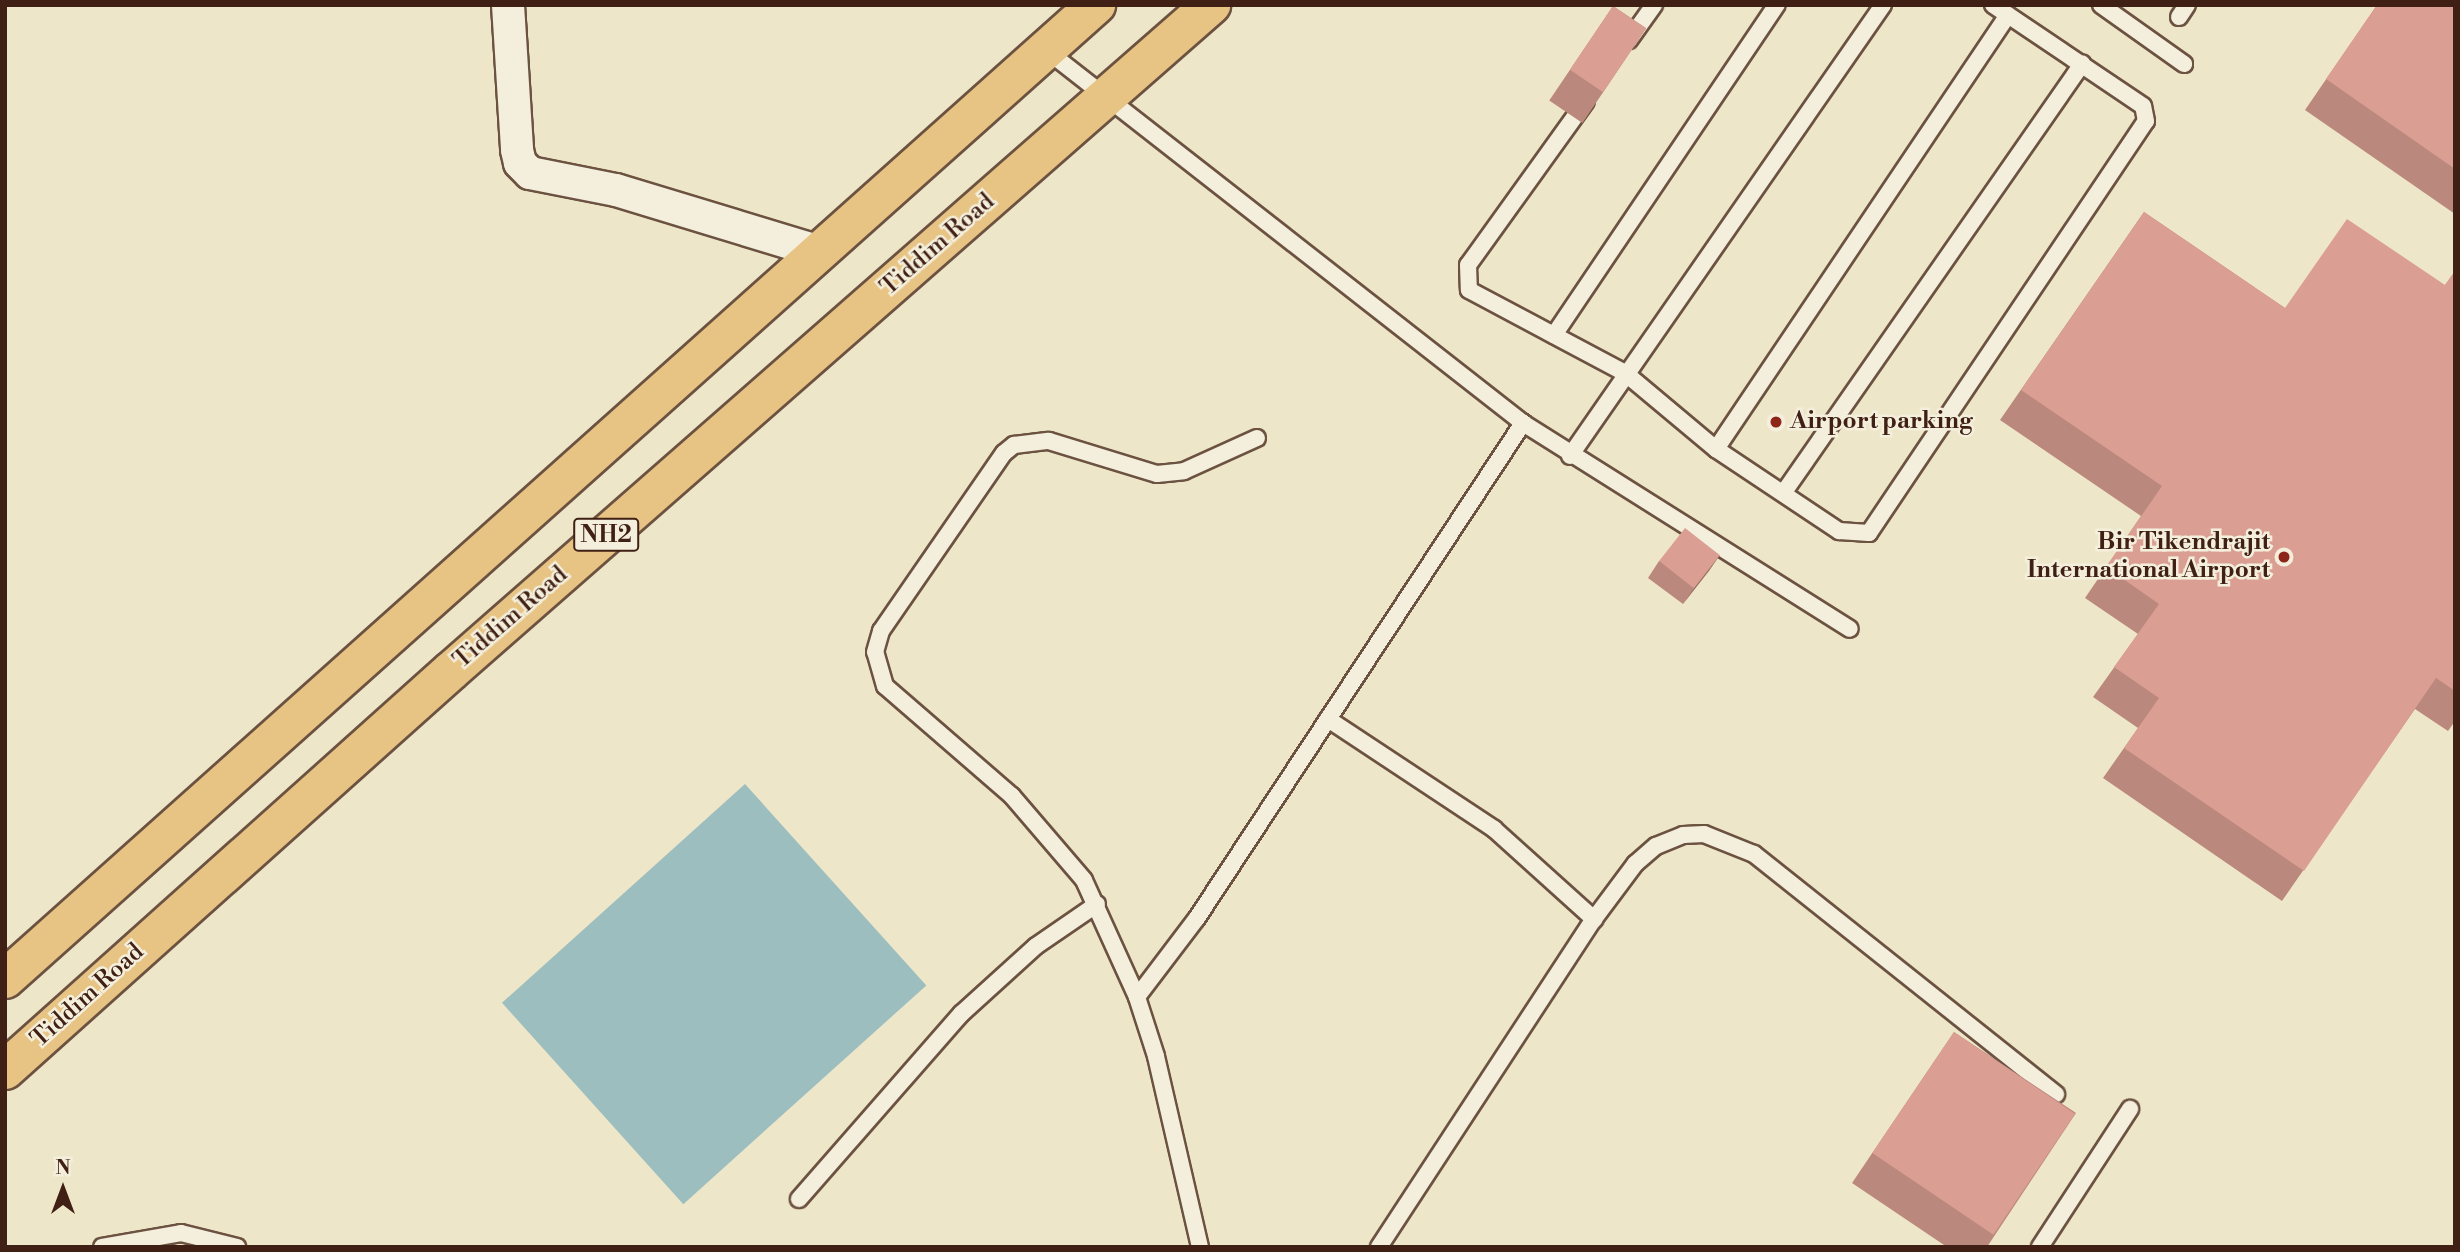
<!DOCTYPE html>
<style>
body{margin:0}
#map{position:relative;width:2460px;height:1252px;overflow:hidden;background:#eee6c9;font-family:"Libre Bodoni",serif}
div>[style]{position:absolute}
.water>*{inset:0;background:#9cbebe;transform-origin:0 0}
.roads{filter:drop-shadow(2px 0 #6c5241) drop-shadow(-2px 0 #6c5241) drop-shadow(0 2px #6c5241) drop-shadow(0 -2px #6c5241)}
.lane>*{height:16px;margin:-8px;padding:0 8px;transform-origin:8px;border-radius:8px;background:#f4efdc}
.street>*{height:32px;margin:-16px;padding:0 16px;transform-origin:16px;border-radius:16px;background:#f4efdc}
.highway>*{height:38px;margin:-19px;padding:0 19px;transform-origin:19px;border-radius:19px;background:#e7c384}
.wall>*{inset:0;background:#bb887e;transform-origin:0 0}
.shaded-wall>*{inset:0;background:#996f66}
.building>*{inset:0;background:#da9e92;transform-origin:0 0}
.dots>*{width:19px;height:19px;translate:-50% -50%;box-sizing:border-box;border:4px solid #f4efdc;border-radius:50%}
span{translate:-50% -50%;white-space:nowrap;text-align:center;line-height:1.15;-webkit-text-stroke:5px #f4efdc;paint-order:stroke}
.shield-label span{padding:2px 5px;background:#f4efdc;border:2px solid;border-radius:5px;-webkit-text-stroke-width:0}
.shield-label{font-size:23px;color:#402014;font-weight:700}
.street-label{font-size:24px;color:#402014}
.poi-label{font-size:24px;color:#402014;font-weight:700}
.left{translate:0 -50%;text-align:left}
.right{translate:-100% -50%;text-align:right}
.frame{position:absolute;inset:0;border:7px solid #402014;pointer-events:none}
.north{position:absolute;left:28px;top:1154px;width:70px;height:70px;-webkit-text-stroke:5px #f4efdc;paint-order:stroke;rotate:0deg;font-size:19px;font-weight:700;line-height:28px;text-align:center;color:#402014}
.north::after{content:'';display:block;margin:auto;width:24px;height:32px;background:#402014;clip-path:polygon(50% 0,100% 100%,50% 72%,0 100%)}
</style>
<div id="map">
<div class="water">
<i style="left:745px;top:784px;width:271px;height:327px;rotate:48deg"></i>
</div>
<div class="roads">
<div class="lane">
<i style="left:2101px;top:5px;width:102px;rotate:35.4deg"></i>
<i style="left:2179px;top:17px;width:14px;rotate:-56deg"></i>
<i style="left:1629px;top:40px;width:43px;rotate:-54.5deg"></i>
<i style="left:1046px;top:50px;width:606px;rotate:38.02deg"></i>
<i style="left:1523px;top:423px;width:386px;rotate:32.2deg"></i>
<i style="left:1586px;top:101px;width:202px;rotate:125.7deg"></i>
<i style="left:1468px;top:265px;width:25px;rotate:88deg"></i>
<i style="left:1469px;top:290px;width:177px;rotate:28deg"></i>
<i style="left:1625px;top:373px;width:119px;rotate:39.9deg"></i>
<i style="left:1716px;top:449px;width:148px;rotate:33.7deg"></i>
<i style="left:1839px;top:531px;width:30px;rotate:4deg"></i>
<i style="left:1869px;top:533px;width:496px;rotate:-56.1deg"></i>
<i style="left:2146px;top:121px;width:15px;rotate:-101deg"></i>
<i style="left:2143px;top:106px;width:181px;rotate:-146deg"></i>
<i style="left:1554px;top:335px;width:398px;rotate:-56deg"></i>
<i style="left:1716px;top:449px;width:523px;rotate:-56.07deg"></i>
<i style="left:1570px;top:456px;width:549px;rotate:-55.24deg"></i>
<i style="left:1784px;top:492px;width:522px;rotate:-55.15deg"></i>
<i style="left:1328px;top:719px;width:199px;rotate:33.5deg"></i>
<i style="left:1494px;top:829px;width:135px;rotate:42deg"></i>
<i style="left:1137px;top:997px;width:99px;rotate:-52.8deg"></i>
<i style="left:1197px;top:918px;width:593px;rotate:-56.63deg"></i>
<i style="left:799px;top:1199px;width:246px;rotate:-48.8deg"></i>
<i style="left:961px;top:1014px;width:101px;rotate:-42.2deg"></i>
<i style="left:1036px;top:946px;width:74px;rotate:-34.5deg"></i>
<i style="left:102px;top:1247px;width:80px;rotate:-10deg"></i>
<i style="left:181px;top:1233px;width:58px;rotate:14deg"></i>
<i style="left:1200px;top:1247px;width:196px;rotate:-103deg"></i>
<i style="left:1156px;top:1056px;width:62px;rotate:-107.9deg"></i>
<i style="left:1137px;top:997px;width:128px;rotate:-114.4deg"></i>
<i style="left:1084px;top:880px;width:111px;rotate:-130.6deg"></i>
<i style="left:1012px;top:796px;width:168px;rotate:-139.1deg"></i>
<i style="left:885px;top:686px;width:35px;rotate:-106deg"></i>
<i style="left:875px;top:652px;width:22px;rotate:-74deg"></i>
<i style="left:881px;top:631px;width:216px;rotate:-55.4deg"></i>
<i style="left:1004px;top:453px;width:13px;rotate:-39deg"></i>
<i style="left:1014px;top:445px;width:35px;rotate:-7deg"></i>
<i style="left:1049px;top:441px;width:113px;rotate:17deg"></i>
<i style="left:1157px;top:474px;width:27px;rotate:-6deg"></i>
<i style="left:1184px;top:471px;width:80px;rotate:-24.3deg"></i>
<i style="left:1379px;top:1247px;width:392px;rotate:-56.8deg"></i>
<i style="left:1594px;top:919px;width:69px;rotate:-53.3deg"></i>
<i style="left:1635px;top:864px;width:28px;rotate:-41deg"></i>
<i style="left:1656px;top:846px;width:29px;rotate:-22deg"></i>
<i style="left:1683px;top:835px;width:21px;rotate:-3deg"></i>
<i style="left:1704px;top:834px;width:54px;rotate:21.8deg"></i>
<i style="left:1754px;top:854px;width:386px;rotate:38.5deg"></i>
<i style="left:2040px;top:1247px;width:165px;rotate:-56.9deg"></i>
</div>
<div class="street">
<i style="left:508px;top:5px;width:145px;rotate:86.4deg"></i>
<i style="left:517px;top:150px;width:13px;rotate:77deg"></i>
<i style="left:520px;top:163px;width:14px;rotate:45deg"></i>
<i style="left:530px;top:173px;width:88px;rotate:11.2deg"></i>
<i style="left:616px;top:190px;width:213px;rotate:16.9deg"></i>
</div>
<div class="highway">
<i style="left:5px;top:979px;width:1463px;rotate:-41.76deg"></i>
<i style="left:5px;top:1070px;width:598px;rotate:-41.82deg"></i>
<i style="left:451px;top:671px;width:1011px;rotate:-41.23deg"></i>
</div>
</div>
<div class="wall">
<i style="clip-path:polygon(2377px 5px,2455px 5px,2455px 214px,2305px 110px)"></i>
<i style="left:1613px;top:6px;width:40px;height:114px;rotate:34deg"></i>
<i style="clip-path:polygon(2144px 212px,2285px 308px,2445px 285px,2455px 271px,2455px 721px,2448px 731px,2415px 709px,2282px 901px,2103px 778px,2138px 728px,2093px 697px,2138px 634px,2085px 598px,2141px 516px,2000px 420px)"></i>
<i style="clip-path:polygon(1720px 555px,1683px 604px,1648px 578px,1659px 561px)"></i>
<i style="clip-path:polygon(1954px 1032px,2076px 1113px,1987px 1247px,1947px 1247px,1852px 1183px)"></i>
</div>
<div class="shaded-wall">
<i style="clip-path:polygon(1720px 555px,1709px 571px,1683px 604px,1694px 588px)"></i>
</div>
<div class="building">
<i style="clip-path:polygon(2377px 5px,2455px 5px,2455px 169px,2326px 79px)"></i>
<i style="left:1613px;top:6px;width:40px;height:77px;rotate:34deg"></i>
<i style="clip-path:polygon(2144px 212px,2285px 308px,2347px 219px,2445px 285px,2455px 271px,2455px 691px,2436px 678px,2304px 871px,2124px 748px,2159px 698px,2114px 667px,2159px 604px,2106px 567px,2162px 486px,2021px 390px)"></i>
<i style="left:1685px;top:528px;width:44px;height:42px;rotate:38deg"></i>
<i style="left:1954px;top:1032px;width:146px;height:146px;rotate:34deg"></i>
</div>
<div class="dots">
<i style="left:1776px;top:422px;background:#8f2418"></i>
<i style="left:2284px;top:557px;background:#8f2418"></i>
</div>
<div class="shield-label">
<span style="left:606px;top:535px">NH2</span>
</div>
<div class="street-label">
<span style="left:938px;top:245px;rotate:-41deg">Tiddim Road</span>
<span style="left:511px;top:618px;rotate:-41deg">Tiddim Road</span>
<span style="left:88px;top:996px;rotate:-42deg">Tiddim Road</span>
</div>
<div class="poi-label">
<span class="left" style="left:1790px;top:422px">Airport parking</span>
<span class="right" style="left:2270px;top:557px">Bir Tikendrajit<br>International Airport</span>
</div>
<div class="frame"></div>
<div class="north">N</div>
</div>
